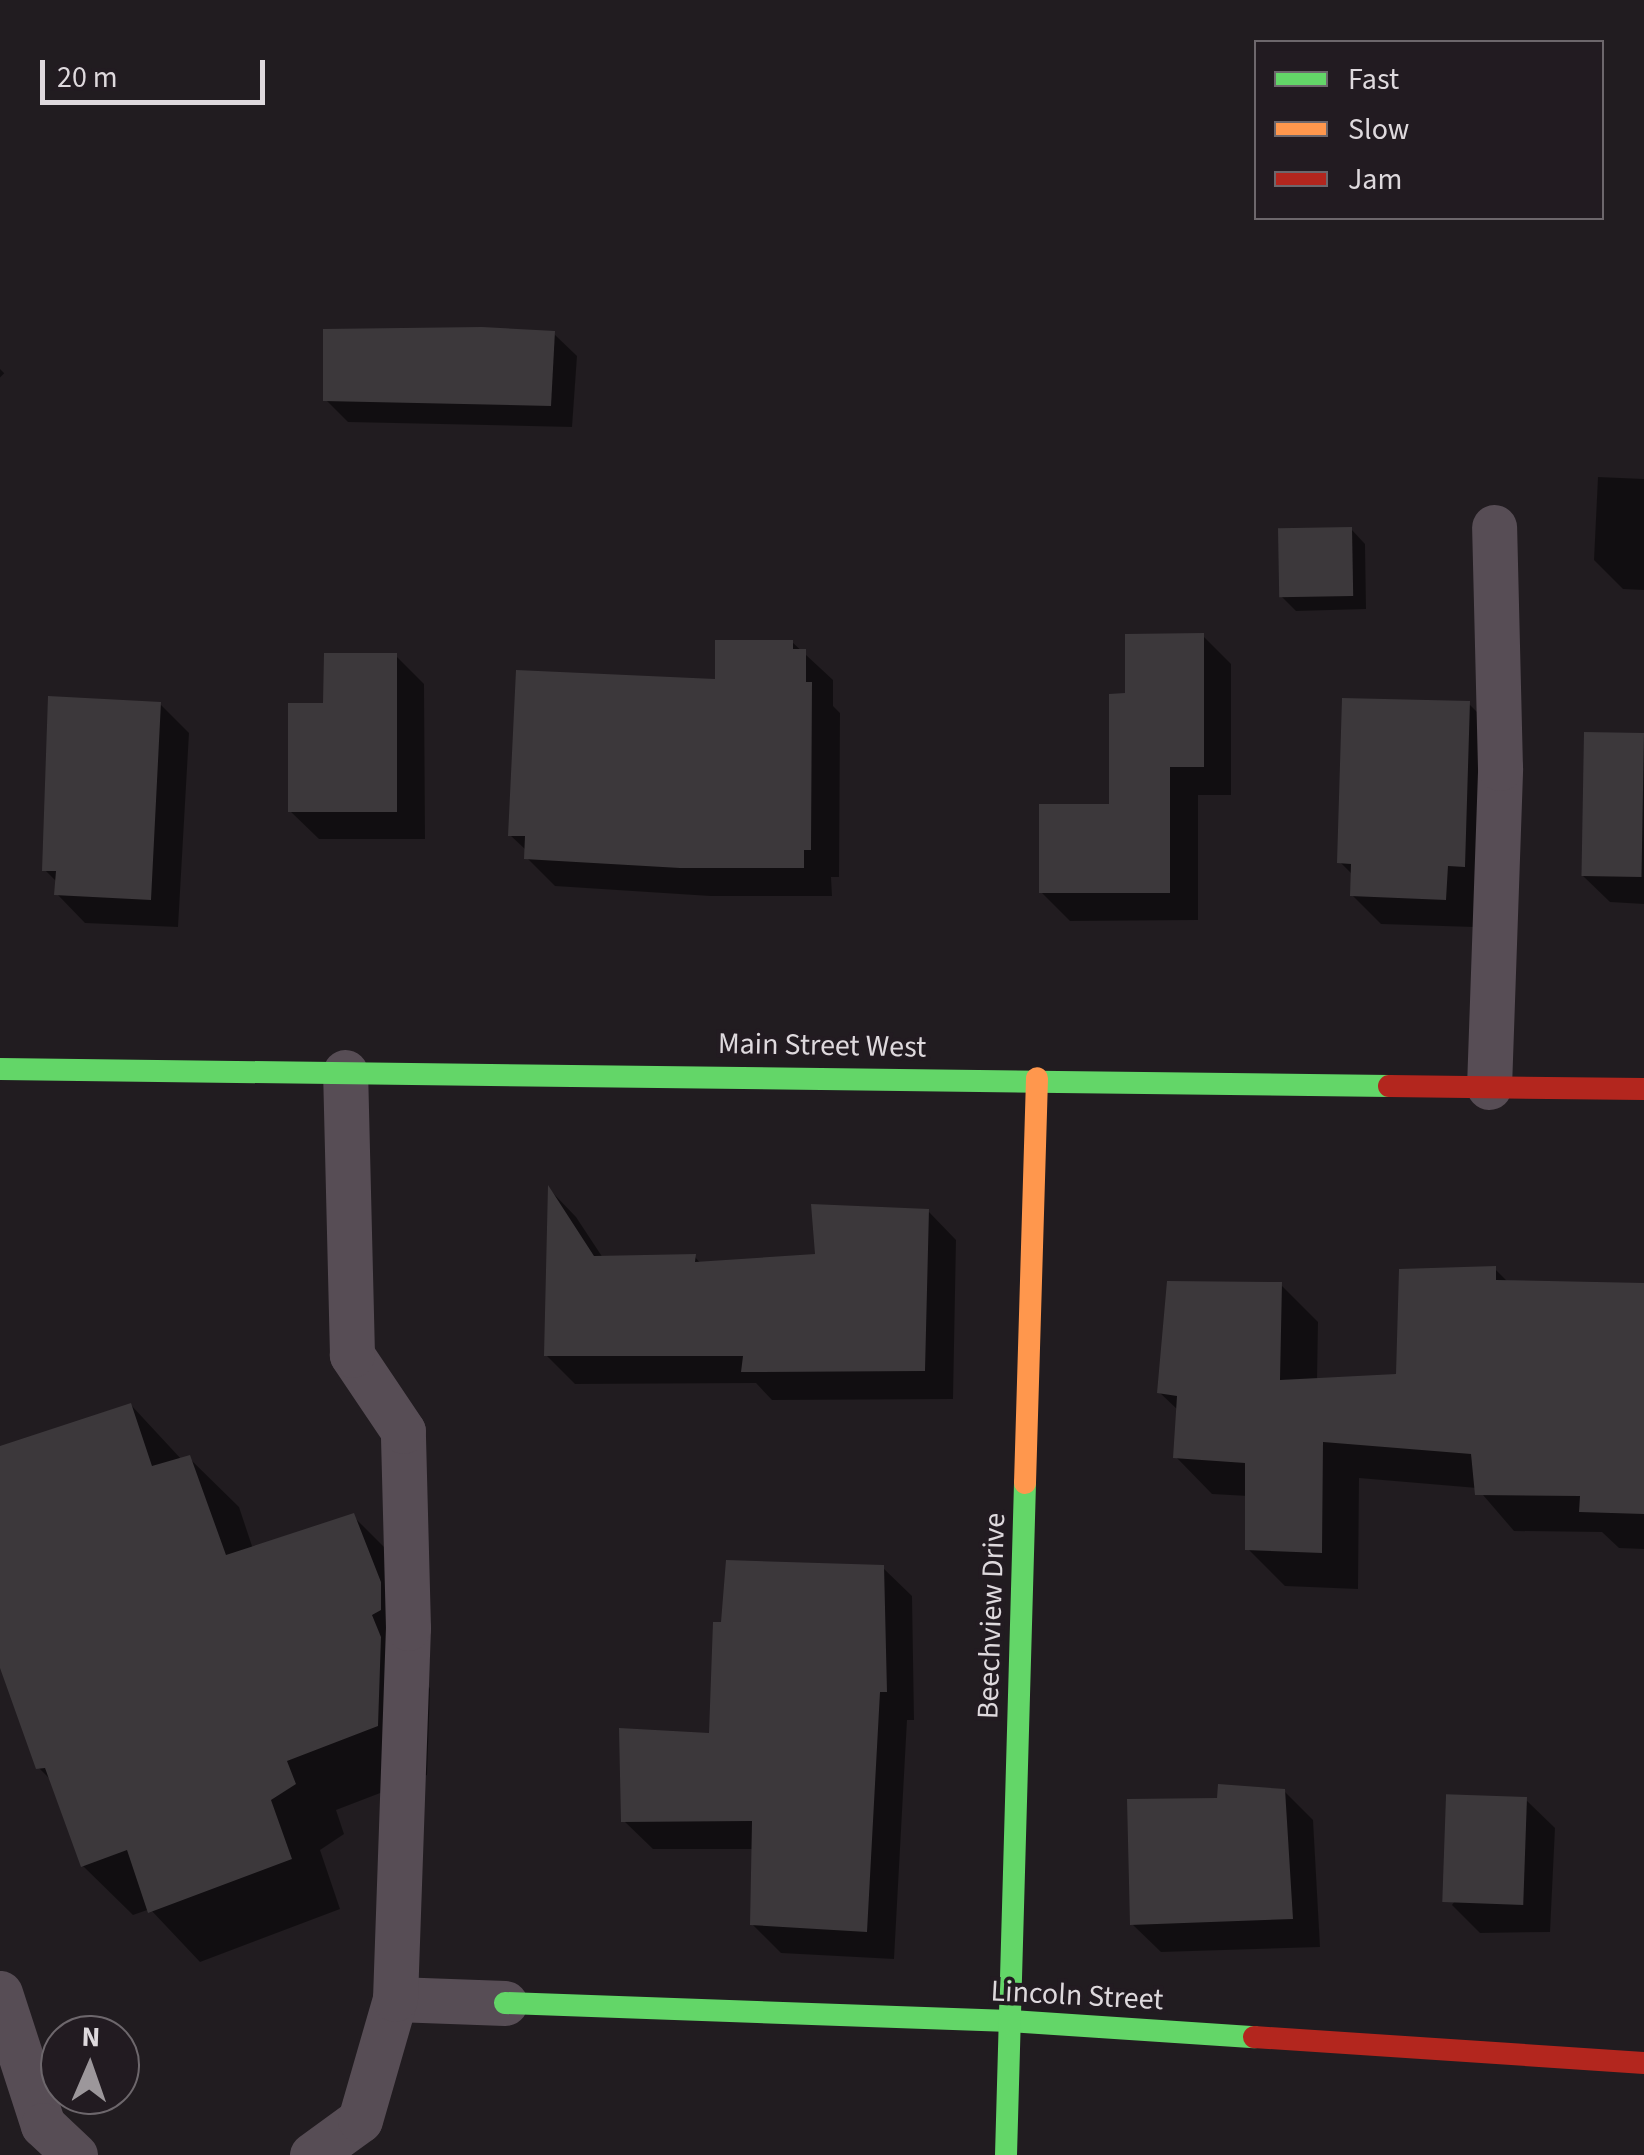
<!DOCTYPE html>
<style>
body{margin:0}
#map{position:relative;width:1644px;height:2155px;overflow:hidden;background:#211c20;font-family:"Source Sans 3",sans-serif}
div>[style]{position:absolute}
.shadow>*{inset:0;background:#0007;transform-origin:0 0}
.building>*{inset:0;background:#3c383b;transform-origin:0 0}
.lane>*{height:45px;margin:-22.5px;padding:0 22.5px;transform-origin:22.5px;border-radius:22.5px;background:#574d55}
.fast>*{height:22px;margin:-11px;padding:0 11px;transform-origin:11px;border-radius:11px;background:#63d668}
.slow>*{height:22px;margin:-11px;padding:0 11px;transform-origin:11px;border-radius:11px;background:#ff974d}
.jam>*{height:22px;margin:-11px;padding:0 11px;transform-origin:11px;border-radius:11px;background:#b3261e}
span{translate:-50% -50%;white-space:nowrap;text-align:center;line-height:1.15;-webkit-text-stroke:8px #221b21;paint-order:stroke}
.street-label{font-size:30px;color:#ded9dd}
.legend{position:absolute;left:1254px;top:40px;width:350px;height:180px;box-sizing:border-box;background:#221b21;border:2px solid #6d676c;margin:0;padding:12px 18px;list-style:none;font-size:30px;color:#ded9dd}
.legend li{display:flex;align-items:center;gap:20px;height:50px}
.legend b{width:50px;border:2px solid #6d676c}
.north{position:absolute;left:40px;top:2015px;width:100px;height:100px;box-sizing:border-box;background:#221b21;border:2px solid #6d676c;border-radius:50%;rotate:2deg;font-size:28px;font-weight:700;line-height:40px;text-align:center;color:#ded9dd}
.north::after{content:'';display:block;margin:auto;width:35px;height:45px;background:#9c979b;clip-path:polygon(50% 0,100% 100%,50% 72%,0 100%)}
.scale{position:absolute;left:40px;top:60px;width:225px;height:45px;box-sizing:border-box;border:5px solid #ded9dd;border-top:0;padding-left:12px;font-size:30px;line-height:35px;white-space:nowrap;color:#ded9dd;-webkit-text-stroke:8px #221b21;paint-order:stroke}
</style>
<div id="map">
<div class="shadow">
<i style="clip-path:polygon(554px 334px,577px 356px,572px 427px,348px 422px,326px 400px)"></i>
<i style="left:0;top:369px;width:6px;height:86px;rotate:45deg"></i>
<i style="clip-path:polygon(1598px 477px,1644px 479px,1644px 590px,1623px 589px,1594px 560px)"></i>
<i style="clip-path:polygon(1351px 529px,1365px 544px,1366px 609px,1296px 611px,1282px 597px)"></i>
<i style="clip-path:polygon(1203px 636px,1231px 664px,1231px 795px,1198px 795px,1198px 920px,1070px 921px,1041px 892px,1111px 806px,1128px 695px)"></i>
<i style="clip-path:polygon(792px 642px,833px 680px,833px 706px,840px 713px,839px 877px,831px 877px,832px 896px,710px 896px,555px 886px,527px 858px,527px 851px,510px 835px,717px 681px)"></i>
<i style="clip-path:polygon(396px 656px,424px 684px,425px 839px,319px 839px,290px 811px,326px 705px)"></i>
<i style="clip-path:polygon(160px 704px,189px 733px,178px 927px,85px 923px,57px 894px,57px 882px,45px 870px)"></i>
<i style="clip-path:polygon(1469px 704px,1497px 732px,1474px 927px,1381px 924px,1352px 895px,1353px 875px,1340px 862px)"></i>
<i style="clip-path:polygon(1644px 735px,1644px 904px,1610px 902px,1582px 875px)"></i>
<i style="clip-path:polygon(551px 1191px,576px 1217px,603px 1258px,695px 1257px,701px 1264px,817px 1256px,928px 1211px,956px 1240px,953px 1399px,772px 1400px,756px 1383px,575px 1384px,546px 1355px)"></i>
<i style="clip-path:polygon(1495px 1269px,1508px 1282px,1644px 1286px,1644px 1549px,1619px 1548px,1602px 1532px,1514px 1531px,1477px 1488px,1359px 1478px,1358px 1589px,1285px 1586px,1248px 1549px,1248px 1496px,1212px 1494px,1176px 1457px,1179px 1411px,1159px 1392px,1281px 1285px,1318px 1322px,1317px 1381px,1398px 1376px)"></i>
<i style="clip-path:polygon(131px 1405px,182px 1460px,189px 1458px,239px 1507px,253px 1549px,353px 1516px,403px 1566px,429px 1634px,430px 1660px,420px 1665px,430px 1689px,427px 1775px,336px 1810px,344px 1834px,320px 1850px,340px 1909px,200px 1962px,150px 1909px,133px 1915px,83px 1866px,53px 1782px,38px 1767px,0 1661px,0 1448px)"></i>
<i style="clip-path:polygon(883px 1568px,912px 1596px,914px 1720px,907px 1720px,894px 1959px,781px 1953px,752px 1924px,754px 1849px,653px 1849px,624px 1821px,711px 1736px,723px 1625px)"></i>
<i style="clip-path:polygon(1284px 1791px,1313px 1820px,1320px 1947px,1161px 1952px,1132px 1924px,1220px 1800px)"></i>
<i style="clip-path:polygon(1526px 1800px,1555px 1828px,1550px 1932px,1480px 1933px,1452px 1905px)"></i>
</div>
<div class="building">
<i style="clip-path:polygon(482px 327px,555px 331px,551px 406px,323px 401px,323px 329px)"></i>
<i style="left:1352px;top:527px;width:69px;height:74px;rotate:89deg"></i>
<i style="clip-path:polygon(1204px 633px,1204px 767px,1170px 767px,1170px 893px,1039px 893px,1039px 804px,1109px 804px,1109px 694px,1125px 693px,1125px 634px)"></i>
<i style="clip-path:polygon(715px 640px,793px 640px,793px 649px,806px 649px,806px 682px,812px 682px,811px 850px,804px 850px,804px 868px,680px 868px,524px 859px,525px 836px,508px 836px,516px 670px,715px 679px)"></i>
<i style="clip-path:polygon(324px 653px,397px 653px,397px 812px,288px 812px,288px 703px,323px 703px)"></i>
<i style="clip-path:polygon(48px 696px,161px 702px,151px 900px,54px 895px,56px 871px,42px 871px)"></i>
<i style="clip-path:polygon(1342px 698px,1470px 701px,1465px 867px,1448px 866px,1446px 900px,1350px 896px,1351px 864px,1337px 863px)"></i>
<i style="left:1584px;top:732px;width:60px;height:144px;rotate:1deg"></i>
<i style="clip-path:polygon(548px 1185px,594px 1256px,696px 1254px,695px 1262px,815px 1254px,811px 1204px,929px 1209px,925px 1371px,741px 1372px,743px 1356px,544px 1356px)"></i>
<i style="clip-path:polygon(1496px 1266px,1496px 1280px,1644px 1283px,1644px 1514px,1579px 1512px,1580px 1496px,1475px 1495px,1471px 1454px,1323px 1442px,1322px 1553px,1245px 1550px,1245px 1463px,1173px 1458px,1177px 1396px,1157px 1393px,1167px 1281px,1282px 1282px,1280px 1380px,1396px 1374px,1399px 1269px)"></i>
<i style="clip-path:polygon(131px 1403px,152px 1466px,190px 1455px,226px 1555px,354px 1513px,381px 1582px,381px 1610px,372px 1615px,381px 1637px,378px 1726px,287px 1761px,296px 1784px,271px 1800px,292px 1859px,148px 1913px,127px 1850px,81px 1867px,45px 1768px,36px 1769px,0 1668px,0 1446px)"></i>
<i style="clip-path:polygon(726px 1560px,884px 1565px,887px 1692px,880px 1692px,867px 1932px,750px 1925px,752px 1821px,621px 1822px,619px 1728px,709px 1733px,713px 1622px,721px 1622px)"></i>
<i style="clip-path:polygon(1218px 1784px,1285px 1789px,1293px 1919px,1130px 1925px,1127px 1799px,1217px 1798px)"></i>
<i style="left:1527px;top:1797px;width:108px;height:81px;rotate:92deg"></i>
</div>
<div class="lane">
<i style="left:1489px;top:1087px;width:319px;rotate:-88deg"></i>
<i style="left:1500px;top:768px;width:241px;rotate:-91.4deg"></i>
<i style="left:0;top:1993px;width:139px;rotate:72deg"></i>
<i style="left:43px;top:2125px;width:44px;rotate:43.2deg"></i>
<i style="left:395px;top:1999px;width:110px;rotate:2.1deg"></i>
<i style="left:312px;top:2155px;width:59px;rotate:-36.1deg"></i>
<i style="left:360px;top:2120px;width:126px;rotate:-73.9deg"></i>
<i style="left:395px;top:1999px;width:371px;rotate:-88deg"></i>
<i style="left:408px;top:1628px;width:197px;rotate:-91.5deg"></i>
<i style="left:403px;top:1431px;width:92px;rotate:-123.9deg"></i>
<i style="left:352px;top:1355px;width:283px;rotate:-91.4deg"></i>
</div>
<div class="fast">
<i style="left:0;top:1069px;width:1389px;rotate:0.7deg"></i>
<i style="left:505px;top:2003px;width:505px;rotate:2.04deg"></i>
<i style="left:1010px;top:2021px;width:245px;rotate:3.8deg"></i>
<i style="left:1006px;top:2155px;width:672px;rotate:-88.38deg"></i>
</div>
<div class="slow">
<i style="left:1025px;top:1483px;width:405px;rotate:-88.3deg"></i>
</div>
<div class="jam">
<i style="left:1389px;top:1086px;width:255px;rotate:0.7deg"></i>
<i style="left:1254px;top:2037px;width:391px;rotate:3.8deg"></i>
</div>
<div class="street-label">
<span style="left:822px;top:1046px;rotate:1deg">Main Street West</span>
<span style="left:992px;top:1616px;rotate:-88deg">Beechview Drive</span>
<span style="left:1077px;top:1996px;rotate:3deg">Lincoln Street</span>
</div>
<ul class="legend">
<li><b style="height:12px;background:#63d668"></b>Fast</li>
<li><b style="height:12px;background:#ff974d"></b>Slow</li>
<li><b style="height:12px;background:#b3261e"></b>Jam</li>
</ul>
<div class="north">N</div>
<div class="scale">20 m</div>
</div>
